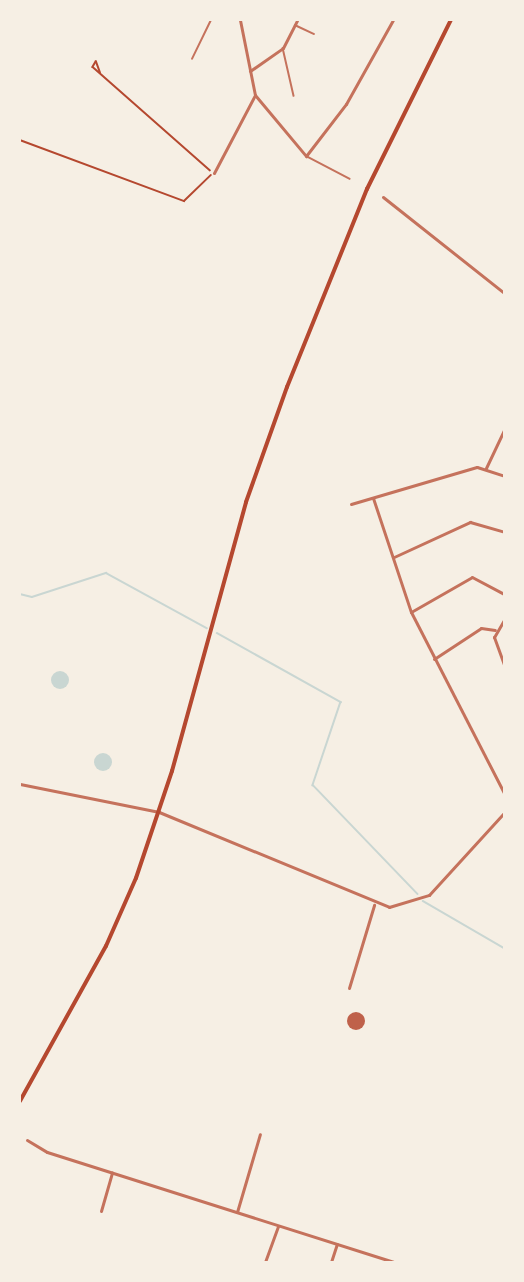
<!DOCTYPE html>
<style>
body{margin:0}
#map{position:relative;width:524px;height:1282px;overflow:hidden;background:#f6efe4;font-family:"Playfair Display",serif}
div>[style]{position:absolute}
.water>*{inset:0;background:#c9d6d2}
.round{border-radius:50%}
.stream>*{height:1.5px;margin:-0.75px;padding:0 0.75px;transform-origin:0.75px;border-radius:0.75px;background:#c9d6d2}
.building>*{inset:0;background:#bf614a}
.path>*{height:1.5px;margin:-0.75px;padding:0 0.75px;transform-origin:0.75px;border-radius:0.75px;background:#b5482f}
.service>*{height:1.5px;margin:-0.75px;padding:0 0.75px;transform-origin:0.75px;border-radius:0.75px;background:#c5725c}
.minor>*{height:3px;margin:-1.5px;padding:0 1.5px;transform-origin:1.5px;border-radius:1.5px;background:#c5725c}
.secondary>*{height:4px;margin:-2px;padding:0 2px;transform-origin:2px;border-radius:2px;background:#b5482f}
span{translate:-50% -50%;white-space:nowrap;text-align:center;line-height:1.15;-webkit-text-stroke:5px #f6efe4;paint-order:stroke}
.frame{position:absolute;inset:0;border:21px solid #f6efe4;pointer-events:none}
</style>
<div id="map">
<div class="water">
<i class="round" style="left:51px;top:671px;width:18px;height:18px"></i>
<i class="round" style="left:94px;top:753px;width:18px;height:18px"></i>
</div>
<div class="stream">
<i style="left:20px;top:594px;width:12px;rotate:14deg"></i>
<i style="left:32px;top:597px;width:78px;rotate:-18deg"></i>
<i style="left:106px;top:573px;width:115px;rotate:28.6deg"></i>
<i style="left:217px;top:633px;width:142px;rotate:29.1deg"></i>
<i style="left:341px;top:702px;width:88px;rotate:108.6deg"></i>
<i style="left:313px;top:785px;width:151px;rotate:46.1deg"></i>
<i style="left:423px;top:901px;width:94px;rotate:30.1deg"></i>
</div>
<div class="building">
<i class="round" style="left:347px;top:1012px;width:18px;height:18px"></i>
</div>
<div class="path">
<i style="left:100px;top:73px;width:12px;rotate:-110deg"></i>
<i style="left:96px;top:62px;width:6px;rotate:121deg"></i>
<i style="left:93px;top:67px;width:156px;rotate:41.4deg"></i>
<i style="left:20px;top:140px;width:175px;rotate:20.4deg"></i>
<i style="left:184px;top:201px;width:37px;rotate:-44deg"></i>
</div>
<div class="service">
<i style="left:295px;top:25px;width:21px;rotate:25deg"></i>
<i style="left:283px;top:48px;width:49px;rotate:77.1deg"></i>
<i style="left:192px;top:59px;width:43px;rotate:-64deg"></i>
<i style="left:308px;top:157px;width:47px;rotate:27.6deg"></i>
</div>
<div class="minor">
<i style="left:240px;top:20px;width:76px;rotate:78.7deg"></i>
<i style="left:255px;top:95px;width:80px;rotate:50.1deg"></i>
<i style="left:306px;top:156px;width:66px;rotate:-52.4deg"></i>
<i style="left:346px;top:104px;width:96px;rotate:-60.8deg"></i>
<i style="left:250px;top:71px;width:40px;rotate:-34.9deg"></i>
<i style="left:283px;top:48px;width:31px;rotate:-63deg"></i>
<i style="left:214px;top:173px;width:88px;rotate:-62.3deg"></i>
<i style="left:383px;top:197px;width:154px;rotate:38.4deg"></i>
<i style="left:486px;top:468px;width:42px;rotate:-64.7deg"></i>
<i style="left:373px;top:498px;width:120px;rotate:71.6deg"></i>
<i style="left:411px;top:612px;width:203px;rotate:62.8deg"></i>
<i style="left:351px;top:504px;width:131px;rotate:-16.4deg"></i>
<i style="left:477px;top:467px;width:28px;rotate:18deg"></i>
<i style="left:394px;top:557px;width:84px;rotate:-24.7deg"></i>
<i style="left:470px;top:522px;width:35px;rotate:16deg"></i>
<i style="left:411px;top:612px;width:70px;rotate:-29.8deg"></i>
<i style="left:472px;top:577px;width:36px;rotate:28deg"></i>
<i style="left:504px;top:620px;width:20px;rotate:120deg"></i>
<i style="left:494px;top:637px;width:30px;rotate:70deg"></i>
<i style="left:434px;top:659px;width:56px;rotate:-33.4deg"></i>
<i style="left:481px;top:628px;width:14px;rotate:8deg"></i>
<i style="left:20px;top:784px;width:142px;rotate:11.4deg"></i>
<i style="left:159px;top:812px;width:249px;rotate:22.4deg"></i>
<i style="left:389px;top:907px;width:42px;rotate:-16.7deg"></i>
<i style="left:429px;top:895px;width:111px;rotate:-47.6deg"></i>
<i style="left:349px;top:988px;width:87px;rotate:-73.2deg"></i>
<i style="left:27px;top:1140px;width:23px;rotate:31deg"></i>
<i style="left:47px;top:1152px;width:363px;rotate:17.6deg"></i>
<i style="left:101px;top:1211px;width:40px;rotate:-74deg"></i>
<i style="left:237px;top:1212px;width:81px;rotate:-73.6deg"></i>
<i style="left:265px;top:1262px;width:38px;rotate:-70deg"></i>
<i style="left:331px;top:1262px;width:19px;rotate:-72deg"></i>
</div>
<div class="secondary">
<i style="left:20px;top:1101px;width:177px;rotate:-61deg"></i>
<i style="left:106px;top:946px;width:74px;rotate:-66.2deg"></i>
<i style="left:136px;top:878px;width:113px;rotate:-71.4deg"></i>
<i style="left:172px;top:771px;width:279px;rotate:-74.6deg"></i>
<i style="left:246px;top:502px;width:122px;rotate:-70.4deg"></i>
<i style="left:287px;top:387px;width:214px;rotate:-68deg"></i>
<i style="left:367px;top:189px;width:189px;rotate:-63.6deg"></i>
</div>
<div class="frame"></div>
</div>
